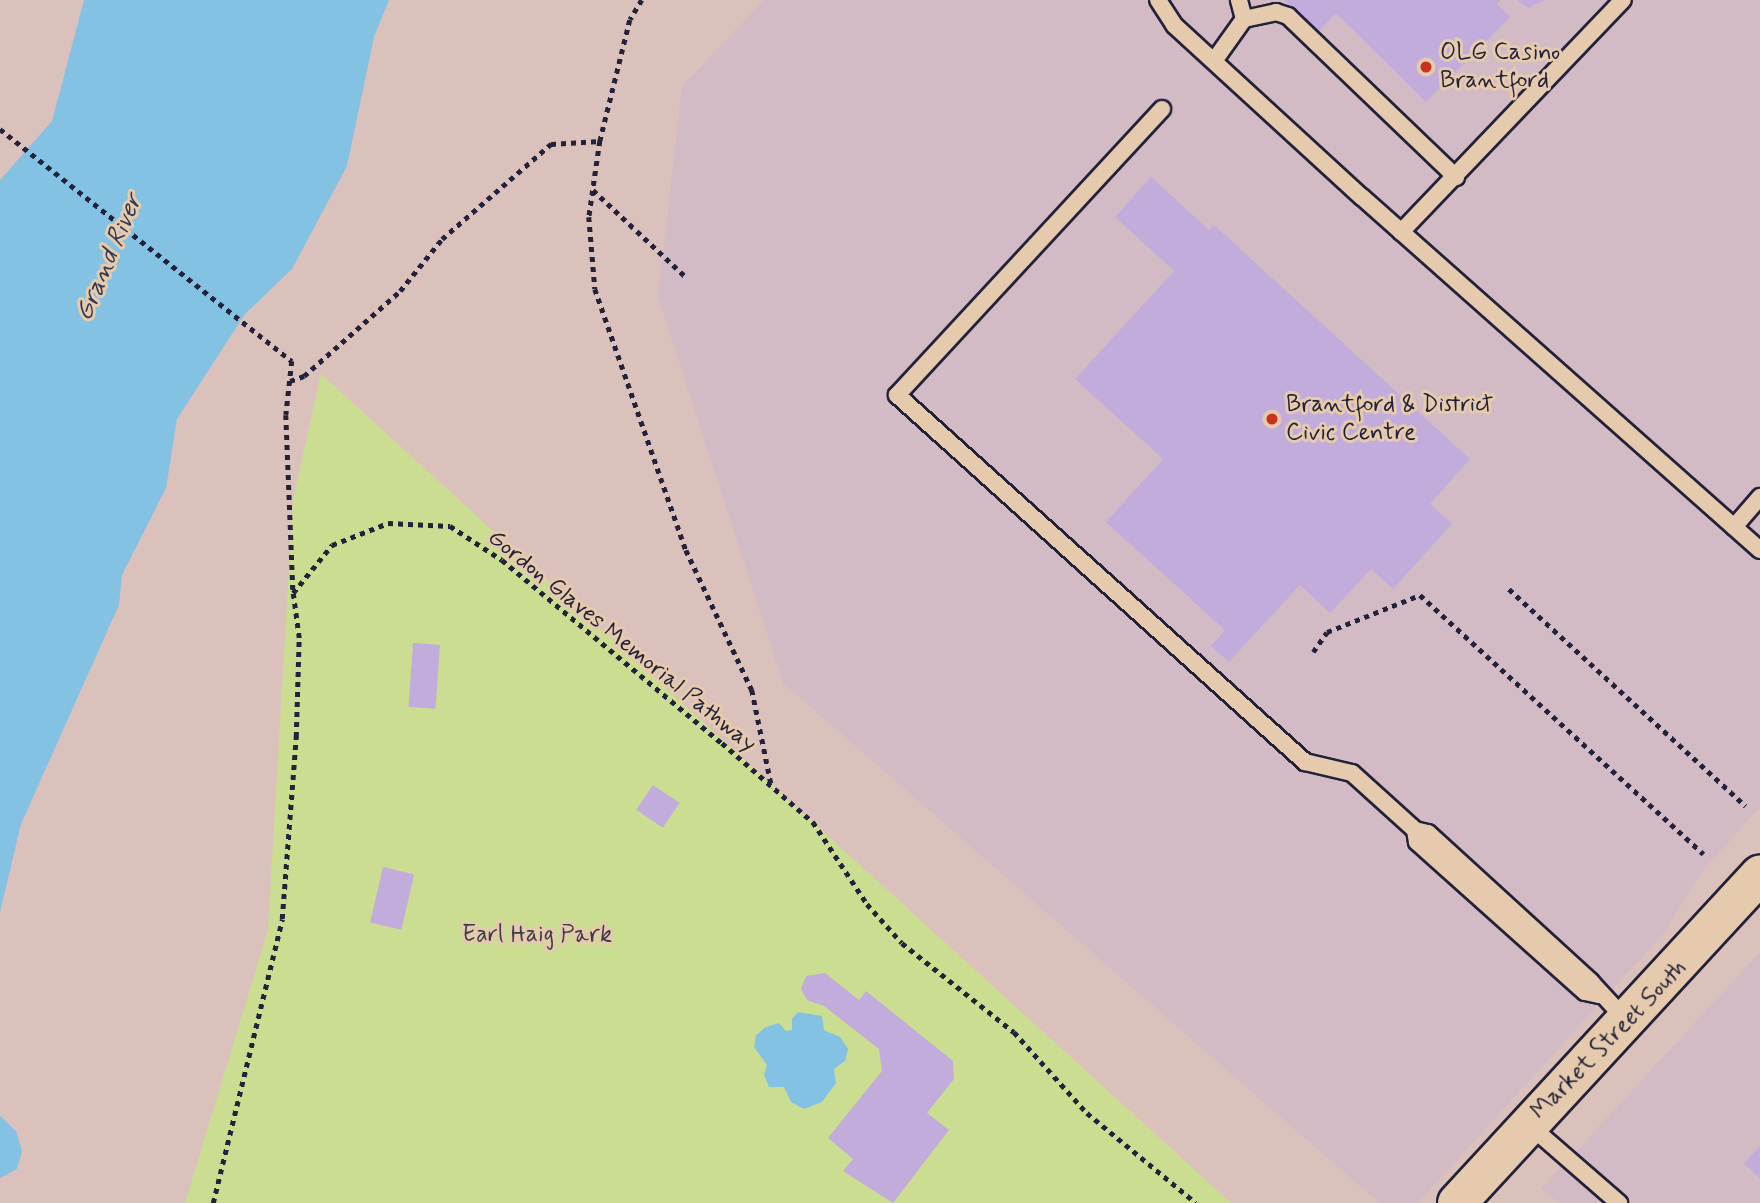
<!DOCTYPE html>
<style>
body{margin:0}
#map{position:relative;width:1760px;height:1203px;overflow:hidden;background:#dbc1bb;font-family:Mynerve,sans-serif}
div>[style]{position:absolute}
.built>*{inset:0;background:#d3bbc5}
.green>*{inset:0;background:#cbdd91}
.water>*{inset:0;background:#83c2e3}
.building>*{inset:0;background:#c1acdc;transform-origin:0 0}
.path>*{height:4.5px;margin-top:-2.25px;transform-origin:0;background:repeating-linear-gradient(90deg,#22223b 0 5px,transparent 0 10px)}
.roads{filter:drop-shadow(2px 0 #22223b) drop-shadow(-2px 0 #22223b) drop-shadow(0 2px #22223b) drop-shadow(0 -2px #22223b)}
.service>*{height:16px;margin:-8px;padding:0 8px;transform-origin:8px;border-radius:8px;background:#e6caad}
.tertiary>*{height:38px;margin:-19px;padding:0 19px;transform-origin:19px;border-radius:19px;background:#e6caad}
.dots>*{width:19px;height:19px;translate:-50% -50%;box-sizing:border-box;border:4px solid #e6caad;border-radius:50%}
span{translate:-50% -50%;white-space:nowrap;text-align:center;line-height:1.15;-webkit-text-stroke:6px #e6caad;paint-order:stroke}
.poi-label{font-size:24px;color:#22223b}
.left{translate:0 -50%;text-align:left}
.street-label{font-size:24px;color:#22223b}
.park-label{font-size:24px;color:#3b3e48}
.water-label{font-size:26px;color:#313a54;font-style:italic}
</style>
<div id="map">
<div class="built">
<i style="clip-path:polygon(764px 0,1760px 0,1760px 807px,1701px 873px,1664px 933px,1418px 1203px,1379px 1203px,783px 683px,658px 297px,682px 86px)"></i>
<i style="clip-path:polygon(1760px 952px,1760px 1203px,1559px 1203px,1541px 1189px)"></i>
</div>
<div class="green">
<i style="clip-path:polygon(321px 374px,1231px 1203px,185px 1203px,268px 930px,293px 500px)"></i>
</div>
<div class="water">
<i style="clip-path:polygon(84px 0,389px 0,374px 37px,347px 166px,292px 269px,245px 314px,177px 419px,166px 488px,122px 575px,119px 605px,21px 824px,0 912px,0 180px,52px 121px)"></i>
<i style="clip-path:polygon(798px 1012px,822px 1016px,824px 1030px,840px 1037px,848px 1049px,845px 1061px,834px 1069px,836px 1083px,822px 1102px,804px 1109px,791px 1102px,784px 1087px,769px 1087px,764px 1075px,767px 1065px,754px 1047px,756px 1035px,766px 1027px,779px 1023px,786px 1031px,792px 1030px,792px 1019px)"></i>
<i style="clip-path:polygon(0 1116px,16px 1131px,22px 1151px,17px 1169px,0 1178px)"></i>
</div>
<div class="building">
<i style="clip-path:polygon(1284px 0,1501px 0,1497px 4px,1510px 17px,1426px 102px,1336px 13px,1317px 33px)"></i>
<i style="clip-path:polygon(1517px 0,1545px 0,1528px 8px)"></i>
<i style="clip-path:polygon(1151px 177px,1209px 230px,1214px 225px,1470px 459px,1430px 504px,1452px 524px,1393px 589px,1371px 569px,1330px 613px,1300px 585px,1229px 662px,1211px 646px,1225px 630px,1106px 522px,1163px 459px,1075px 379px,1174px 271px,1115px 217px)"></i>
<i style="left:413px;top:643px;width:27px;height:64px;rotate:4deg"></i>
<i style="left:653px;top:785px;width:32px;height:30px;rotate:34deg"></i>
<i style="left:383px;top:867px;width:32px;height:57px;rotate:13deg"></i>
<i style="clip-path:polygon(825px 973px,859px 1000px,866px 991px,953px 1061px,954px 1079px,927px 1113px,949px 1130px,893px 1203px,843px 1171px,853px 1159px,828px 1138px,882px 1071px,879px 1049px,824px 1006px,807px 1000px,801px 989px,806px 976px)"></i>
<i style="clip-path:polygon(1760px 1146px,1760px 1179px,1744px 1163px)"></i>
</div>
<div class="path">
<i style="left:642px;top:0;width:23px;rotate:121deg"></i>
<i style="left:630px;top:20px;width:125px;rotate:103.9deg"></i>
<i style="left:600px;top:141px;width:77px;rotate:98.2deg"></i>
<i style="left:589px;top:217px;width:72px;rotate:85.2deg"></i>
<i style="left:595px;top:289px;width:276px;rotate:70.8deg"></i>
<i style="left:686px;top:550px;width:155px;rotate:64.8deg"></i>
<i style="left:752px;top:690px;width:100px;rotate:78.5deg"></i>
<i style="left:0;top:129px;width:373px;rotate:38.5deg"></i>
<i style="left:292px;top:361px;width:54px;rotate:96.3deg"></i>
<i style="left:286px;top:415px;width:176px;rotate:87.7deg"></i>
<i style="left:593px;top:190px;width:129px;rotate:43.1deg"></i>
<i style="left:290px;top:381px;width:15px;rotate:-20deg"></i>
<i style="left:304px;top:376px;width:128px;rotate:-41.5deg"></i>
<i style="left:400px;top:291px;width:67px;rotate:-51.1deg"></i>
<i style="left:442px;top:239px;width:145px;rotate:-41.1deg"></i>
<i style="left:551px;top:144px;width:49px;rotate:-3.5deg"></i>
<i style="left:1509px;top:589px;width:321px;rotate:42.5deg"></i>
<i style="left:1313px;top:652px;width:24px;rotate:-55deg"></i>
<i style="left:1327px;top:632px;width:100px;rotate:-21.7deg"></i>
<i style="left:1420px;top:595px;width:384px;rotate:42.4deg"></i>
<i style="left:213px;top:1203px;width:292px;rotate:-76.3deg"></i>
<i style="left:282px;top:919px;width:183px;rotate:-85.6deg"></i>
<i style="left:296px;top:737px;width:99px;rotate:-88.3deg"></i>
<i style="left:299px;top:638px;width:45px;rotate:-97.6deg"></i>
<i style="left:293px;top:593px;width:62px;rotate:-50.9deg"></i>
<i style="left:332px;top:545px;width:60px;rotate:-21.4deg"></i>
<i style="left:388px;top:523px;width:62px;rotate:2.8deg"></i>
<i style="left:450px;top:526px;width:62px;rotate:33.2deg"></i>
<i style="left:502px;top:560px;width:286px;rotate:39.8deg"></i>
<i style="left:722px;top:743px;width:121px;rotate:41deg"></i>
<i style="left:813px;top:822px;width:98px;rotate:56.6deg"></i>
<i style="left:867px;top:904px;width:52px;rotate:48.1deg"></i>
<i style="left:902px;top:943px;width:143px;rotate:38.5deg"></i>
<i style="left:1014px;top:1032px;width:109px;rotate:48deg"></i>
<i style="left:1087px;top:1113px;width:141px;rotate:39.5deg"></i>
</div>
<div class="roads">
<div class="service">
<i style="left:1158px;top:0;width:30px;rotate:57deg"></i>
<i style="left:1174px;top:25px;width:255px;rotate:42.5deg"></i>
<i style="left:1362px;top:197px;width:532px;rotate:41.57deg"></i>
<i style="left:1244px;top:19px;width:33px;rotate:-12deg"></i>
<i style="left:1276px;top:12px;width:13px;rotate:18deg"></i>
<i style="left:1288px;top:16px;width:233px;rotate:43.8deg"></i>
<i style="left:1214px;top:61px;width:52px;rotate:-54.5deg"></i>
<i style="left:1244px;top:19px;width:20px;rotate:-105deg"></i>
<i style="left:1162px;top:109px;width:390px;rotate:132.8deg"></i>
<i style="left:897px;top:395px;width:549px;rotate:41.97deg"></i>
<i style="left:1305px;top:762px;width:48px;rotate:13.2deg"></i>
<i style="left:1352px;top:773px;width:85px;rotate:42.1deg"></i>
<i style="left:1415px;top:830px;width:13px;rotate:13deg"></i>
<i style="left:1428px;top:833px;width:221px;rotate:42.4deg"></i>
<i style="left:1591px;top:982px;width:53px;rotate:47.3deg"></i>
<i style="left:1401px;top:232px;width:321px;rotate:-46.3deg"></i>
<i style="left:1734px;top:527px;width:40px;rotate:-49deg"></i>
<i style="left:1415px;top:830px;width:12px;rotate:81deg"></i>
<i style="left:1417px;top:842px;width:225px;rotate:41.8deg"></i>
<i style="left:1585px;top:992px;width:14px;rotate:12deg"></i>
<i style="left:1528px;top:1124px;width:121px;rotate:41deg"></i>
</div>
<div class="tertiary">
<i style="left:1457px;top:1203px;width:447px;rotate:-47.3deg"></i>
</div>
</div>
<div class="dots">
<i style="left:1426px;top:67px;background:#c8321e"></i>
<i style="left:1272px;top:419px;background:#c8321e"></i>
</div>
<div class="poi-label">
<span class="left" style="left:1440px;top:67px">OLG Casino<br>Brantford</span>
<span class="left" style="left:1286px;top:419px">Brantford &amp; District<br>Civic Centre</span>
</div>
<div class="street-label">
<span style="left:622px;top:641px;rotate:39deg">Gordon Glaves Memorial Pathway</span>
<span style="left:1609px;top:1040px;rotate:-46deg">Market Street South</span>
</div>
<div class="park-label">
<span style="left:537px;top:935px">Earl Haig Park</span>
</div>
<div class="water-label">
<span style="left:110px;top:258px;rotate:-67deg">Grand River</span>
</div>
</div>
